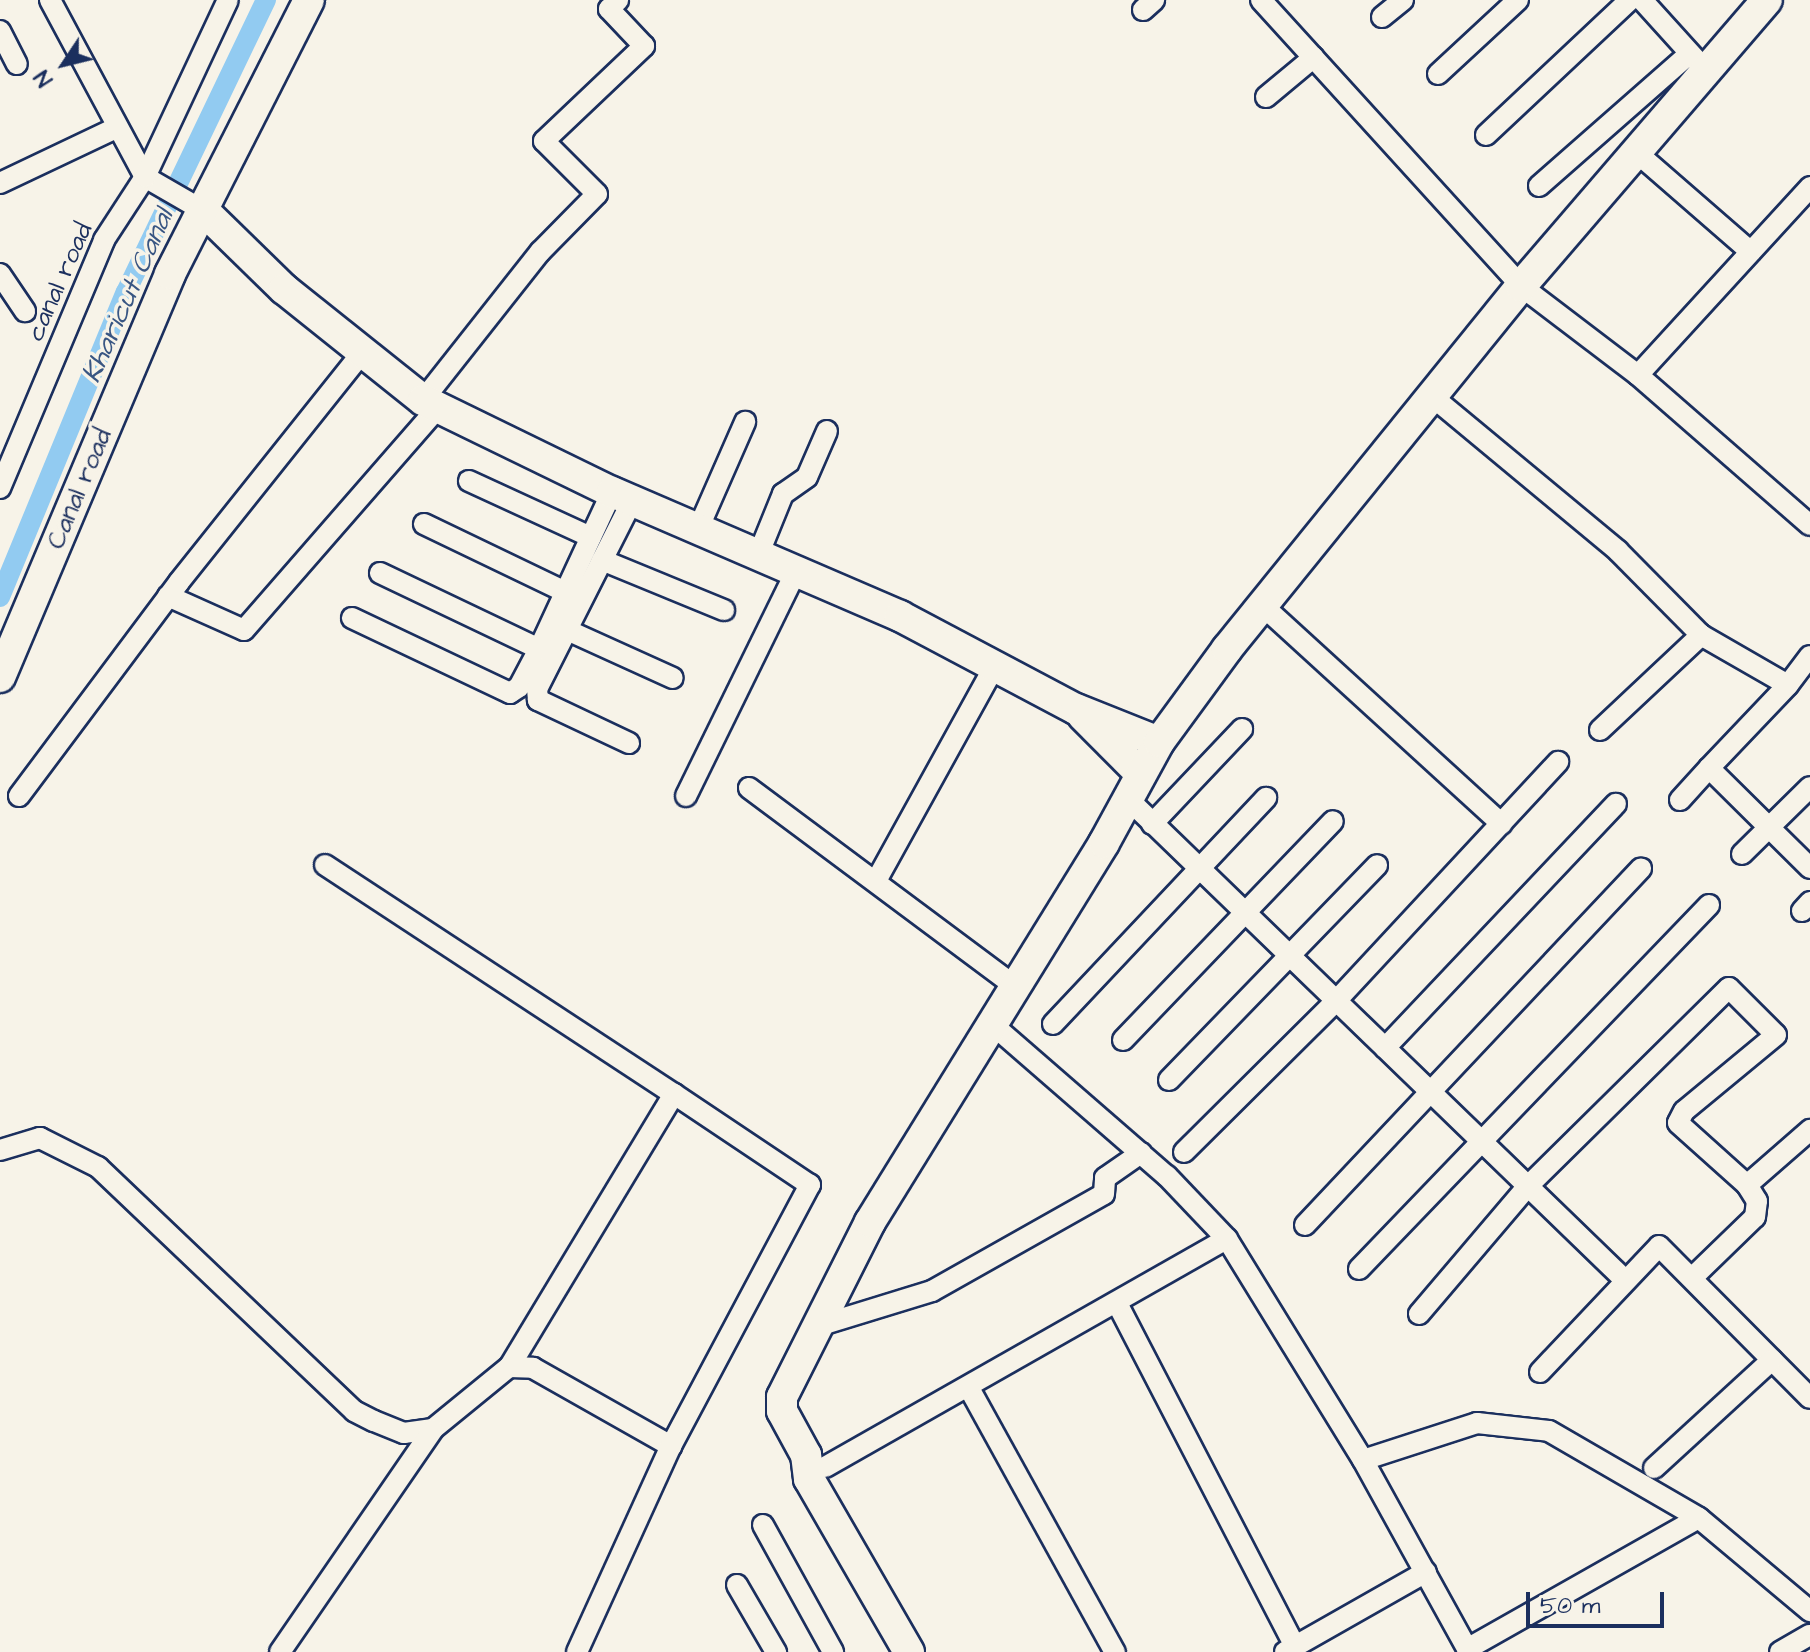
<!DOCTYPE html>
<style>
body{margin:0}
#map{position:relative;width:1810px;height:1652px;overflow:hidden;background:#f7f3e8;font-family:"Architects Daughter",sans-serif}
div>[style]{position:absolute}
.canal>*{height:20px;margin:-10px;padding:0 10px;transform-origin:10px;border-radius:10px;background:#92cbf1}
.roads{filter:drop-shadow(2px 0 #1b2f5e) drop-shadow(-2px 0 #1b2f5e) drop-shadow(0 2px #1b2f5e) drop-shadow(0 -2px #1b2f5e)}
.street>*{height:20px;margin:-10px;padding:0 10px;transform-origin:10px;border-radius:10px;background:#f7f3e8}
.secondary>*{height:30px;margin:-15px;padding:0 15px;transform-origin:15px;border-radius:15px;background:#f7f3e8}
span{translate:-50% -50%;white-space:nowrap;text-align:center;line-height:1.15;-webkit-text-stroke:7px #f7f3e8;paint-order:stroke}
.street-label{font-size:26px;color:#1b2f5e}
.water-label{font-size:28px;color:#395683;font-style:italic}
.north{position:absolute;left:24px;top:24px;width:80px;height:80px;-webkit-text-stroke:6px #f7f3e8;paint-order:stroke;rotate:235deg;font-size:22px;font-weight:700;line-height:32px;text-align:center;color:#1b2f5e}
.north::after{content:'';display:block;margin:auto;width:28px;height:36px;background:#1b2f5e;clip-path:polygon(50% 0,100% 100%,50% 72%,0 100%)}
.scale{position:absolute;left:1526px;top:1592px;width:138px;height:36px;box-sizing:border-box;border:4px solid #1b2f5e;border-top:0;padding-left:10px;font-size:24px;line-height:28px;white-space:nowrap;color:#1b2f5e;-webkit-text-stroke:6px #f7f3e8;paint-order:stroke}
</style>
<div id="map">
<div class="canal">
<i style="left:0;top:597px;width:330px;rotate:-67.6deg"></i>
<i style="left:126px;top:292px;width:324px;rotate:-64.4deg"></i>
</div>
<div class="roads">
<div class="street">
<i style="left:50px;top:0;width:201px;rotate:61.8deg"></i>
<i style="left:145px;top:177px;width:68px;rotate:30deg"></i>
<i style="left:1261px;top:0;width:387px;rotate:47.7deg"></i>
<i style="left:1521px;top:286px;width:147px;rotate:37.3deg"></i>
<i style="left:1638px;top:375px;width:228px;rotate:41.1deg"></i>
<i style="left:1642px;top:0;width:84px;rotate:47.9deg"></i>
<i style="left:1143px;top:10px;width:15px;rotate:-42deg"></i>
<i style="left:1382px;top:17px;width:27px;rotate:-39deg"></i>
<i style="left:0;top:31px;width:37px;rotate:63deg"></i>
<i style="left:1438px;top:74px;width:109px;rotate:-42.8deg"></i>
<i style="left:1266px;top:97px;width:62px;rotate:-39.8deg"></i>
<i style="left:1486px;top:135px;width:197px;rotate:-43.2deg"></i>
<i style="left:1636px;top:152px;width:152px;rotate:41deg"></i>
<i style="left:0;top:183px;width:128px;rotate:-25.4deg"></i>
<i style="left:1539px;top:186px;width:200px;rotate:-41.3deg"></i>
<i style="left:0;top:274px;width:45px;rotate:56deg"></i>
<i style="left:1638px;top:375px;width:255px;rotate:-47.5deg"></i>
<i style="left:1434px;top:398px;width:239px;rotate:39.7deg"></i>
<i style="left:1618px;top:551px;width:118px;rotate:45.3deg"></i>
<i style="left:1701px;top:635px;width:100px;rotate:29.9deg"></i>
<i style="left:1788px;top:685px;width:36px;rotate:-53deg"></i>
<i style="left:423px;top:400px;width:189px;rotate:-51.7deg"></i>
<i style="left:540px;top:252px;width:81px;rotate:-45.5deg"></i>
<i style="left:597px;top:194px;width:75px;rotate:-135deg"></i>
<i style="left:544px;top:141px;width:138px;rotate:-43.5deg"></i>
<i style="left:644px;top:46px;width:51px;rotate:-133.4deg"></i>
<i style="left:609px;top:9px;width:13px;rotate:-45deg"></i>
<i style="left:469px;top:481px;width:134px;rotate:24.7deg"></i>
<i style="left:0;top:488px;width:269px;rotate:-67.2deg"></i>
<i style="left:104px;top:240px;width:75px;rotate:-56.9deg"></i>
<i style="left:145px;top:177px;width:195px;rotate:-64.9deg"></i>
<i style="left:424px;top:524px;width:157px;rotate:25.7deg"></i>
<i style="left:699px;top:527px;width:115px;rotate:-66.3deg"></i>
<i style="left:759px;top:553px;width:64px;rotate:-67.9deg"></i>
<i style="left:783px;top:494px;width:29px;rotate:-35deg"></i>
<i style="left:807px;top:477px;width:50px;rotate:-66.5deg"></i>
<i style="left:602px;top:560px;width:132px;rotate:22.3deg"></i>
<i style="left:380px;top:573px;width:176px;rotate:25.5deg"></i>
<i style="left:168px;top:596px;width:83px;rotate:24.1deg"></i>
<i style="left:244px;top:630px;width:298px;rotate:-48.9deg"></i>
<i style="left:1263px;top:606px;width:323px;rotate:42.4deg"></i>
<i style="left:352px;top:618px;width:175px;rotate:25.4deg"></i>
<i style="left:510px;top:693px;width:11px;rotate:-34deg"></i>
<i style="left:519px;top:687px;width:43px;rotate:-62.2deg"></i>
<i style="left:539px;top:649px;width:173px;rotate:-65.1deg"></i>
<i style="left:567px;top:630px;width:116px;rotate:24.4deg"></i>
<i style="left:1788px;top:685px;width:115px;rotate:133.6deg"></i>
<i style="left:1709px;top:768px;width:142px;rotate:44.7deg"></i>
<i style="left:1600px;top:730px;width:139px;rotate:-43.2deg"></i>
<i style="left:629px;top:743px;width:101px;rotate:-154.7deg"></i>
<i style="left:538px;top:700px;width:11px;rotate:-95deg"></i>
<i style="left:537px;top:689px;width:211px;rotate:-63.2deg"></i>
<i style="left:749px;top:788px;width:333px;rotate:36.7deg"></i>
<i style="left:19px;top:796px;width:267px;rotate:-53.2deg"></i>
<i style="left:179px;top:582px;width:292px;rotate:-51.4deg"></i>
<i style="left:686px;top:796px;width:253px;rotate:-63.9deg"></i>
<i style="left:1127px;top:798px;width:694px;rotate:44.07deg"></i>
<i style="left:1680px;top:800px;width:43px;rotate:-47.8deg"></i>
<i style="left:1152px;top:824px;width:131px;rotate:-46.5deg"></i>
<i style="left:1742px;top:854px;width:95px;rotate:-44.6deg"></i>
<i style="left:325px;top:865px;width:417px;rotate:33.3deg"></i>
<i style="left:674px;top:1094px;width:319px;rotate:121.1deg"></i>
<i style="left:876px;top:881px;width:248px;rotate:-61.1deg"></i>
<i style="left:1802px;top:911px;width:12px;rotate:-48deg"></i>
<i style="left:1053px;top:1024px;width:311px;rotate:-46.7deg"></i>
<i style="left:993px;top:1025px;width:230px;rotate:41deg"></i>
<i style="left:1167px;top:1176px;width:87px;rotate:46.4deg"></i>
<i style="left:1227px;top:1239px;width:259px;rotate:58.4deg"></i>
<i style="left:1363px;top:1460px;width:219px;rotate:61.1deg"></i>
<i style="left:1123px;top:1040px;width:303px;rotate:-46.2deg"></i>
<i style="left:1385px;top:1048px;width:336px;rotate:-46.6deg"></i>
<i style="left:1169px;top:1080px;width:299px;rotate:-45.9deg"></i>
<i style="left:0;top:1150px;width:42px;rotate:-16.7deg"></i>
<i style="left:40px;top:1138px;width:65px;rotate:26.6deg"></i>
<i style="left:98px;top:1167px;width:354px;rotate:43.6deg"></i>
<i style="left:354px;top:1411px;width:22px;rotate:27deg"></i>
<i style="left:374px;top:1421px;width:32px;rotate:22deg"></i>
<i style="left:404px;top:1433px;width:29px;rotate:-8deg"></i>
<i style="left:433px;top:1429px;width:98px;rotate:-39.2deg"></i>
<i style="left:509px;top:1367px;width:24px;rotate:2deg"></i>
<i style="left:533px;top:1368px;width:159px;rotate:29.5deg"></i>
<i style="left:1184px;top:1152px;width:213px;rotate:-44.8deg"></i>
<i style="left:1335px;top:1002px;width:328px;rotate:-47.1deg"></i>
<i style="left:1305px;top:1225px;width:490px;rotate:-46.7deg"></i>
<i style="left:1359px;top:1269px;width:505px;rotate:-46.12deg"></i>
<i style="left:1693px;top:1277px;width:86px;rotate:-44.1deg"></i>
<i style="left:1755px;top:1217px;width:16px;rotate:-83deg"></i>
<i style="left:1757px;top:1201px;width:19px;rotate:-122deg"></i>
<i style="left:1747px;top:1185px;width:84px;rotate:-41.1deg"></i>
<i style="left:1118px;top:1305px;width:384px;rotate:62.6deg"></i>
<i style="left:1419px;top:1314px;width:168px;rotate:-49.6deg"></i>
<i style="left:1528px;top:1186px;width:282px;rotate:-44.6deg"></i>
<i style="left:1729px;top:988px;width:66px;rotate:45deg"></i>
<i style="left:1776px;top:1035px;width:119px;rotate:140.4deg"></i>
<i style="left:1684px;top:1111px;width:13px;rotate:117deg"></i>
<i style="left:1678px;top:1123px;width:93px;rotate:41.9deg"></i>
<i style="left:818px;top:1326px;width:119px;rotate:-17.1deg"></i>
<i style="left:932px;top:1291px;width:197px;rotate:-29.4deg"></i>
<i style="left:1104px;top:1194px;width:16px;rotate:-86deg"></i>
<i style="left:1105px;top:1178px;width:44px;rotate:-34.8deg"></i>
<i style="left:1540px;top:1372px;width:173px;rotate:-46.6deg"></i>
<i style="left:1659px;top:1246px;width:214px;rotate:45.2deg"></i>
<i style="left:969px;top:1388px;width:302px;rotate:61.1deg"></i>
<i style="left:1363px;top:1460px;width:120px;rotate:-18deg"></i>
<i style="left:1477px;top:1423px;width:72px;rotate:6.3deg"></i>
<i style="left:1549px;top:1431px;width:173px;rotate:30.1deg"></i>
<i style="left:1699px;top:1518px;width:145px;rotate:40deg"></i>
<i style="left:825px;top:1467px;width:462px;rotate:-29.6deg"></i>
<i style="left:1654px;top:1468px;width:160px;rotate:-42.5deg"></i>
<i style="left:763px;top:1525px;width:145px;rotate:61.1deg"></i>
<i style="left:737px;top:1585px;width:78px;rotate:59.8deg"></i>
<i style="left:1467px;top:1649px;width:266px;rotate:-29.5deg"></i>
<i style="left:280px;top:1652px;width:270px;rotate:-55.5deg"></i>
<i style="left:577px;top:1652px;width:226px;rotate:-65.5deg"></i>
<i style="left:671px;top:1446px;width:296px;rotate:-62deg"></i>
<i style="left:810px;top:1185px;width:164px;rotate:-146.2deg"></i>
<i style="left:1285px;top:1652px;width:162px;rotate:-29.6deg"></i>
<i style="left:1780px;top:1652px;width:34px;rotate:-30deg"></i>
</div>
<div class="secondary">
<i style="left:204px;top:211px;width:112px;rotate:44.3deg"></i>
<i style="left:284px;top:289px;width:178px;rotate:38.6deg"></i>
<i style="left:423px;top:400px;width:210px;rotate:26deg"></i>
<i style="left:612px;top:492px;width:314px;rotate:23.3deg"></i>
<i style="left:900px;top:616px;width:199px;rotate:27.9deg"></i>
<i style="left:1076px;top:709px;width:89px;rotate:21.7deg"></i>
<i style="left:0;top:677px;width:437px;rotate:-67.1deg"></i>
<i style="left:170px;top:274px;width:307px;rotate:-63.1deg"></i>
<i style="left:1083px;top:716px;width:81px;rotate:45deg"></i>
<i style="left:909px;top:1652px;width:200px;rotate:-120deg"></i>
<i style="left:809px;top:1479px;width:24px;rotate:-97deg"></i>
<i style="left:806px;top:1455px;width:50px;rotate:-118.6deg"></i>
<i style="left:782px;top:1411px;width:14px;rotate:-90deg"></i>
<i style="left:782px;top:1397px;width:196px;rotate:-63.3deg"></i>
<i style="left:870px;top:1222px;width:445px;rotate:-58.3deg"></i>
<i style="left:1104px;top:843px;width:115px;rotate:-61.4deg"></i>
<i style="left:1159px;top:742px;width:115px;rotate:-53.8deg"></i>
<i style="left:1227px;top:649px;width:467px;rotate:-51deg"></i>
<i style="left:1521px;top:286px;width:377px;rotate:-49.3deg"></i>
</div>
</div>
<div class="street-label">
<span style="left:60px;top:282px;rotate:-66deg">canal road</span>
<span style="left:80px;top:489px;rotate:-67deg">Canal road</span>
</div>
<div class="water-label">
<span style="left:128px;top:296px;rotate:-66deg">Kharicut Canal</span>
</div>
<div class="north">N</div>
<div class="scale">50 m</div>
</div>
